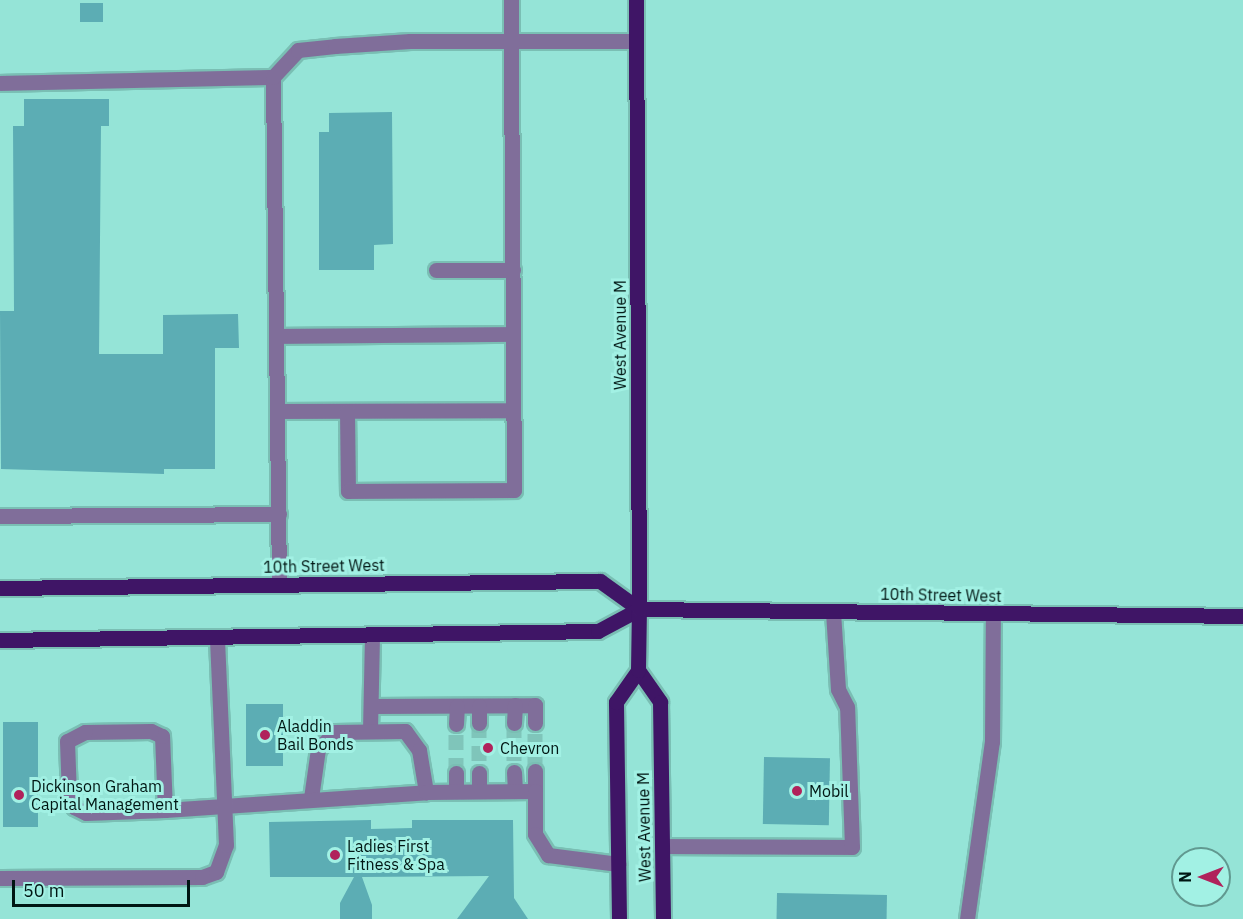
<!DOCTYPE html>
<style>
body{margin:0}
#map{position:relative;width:1243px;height:919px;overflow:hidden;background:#95e4d7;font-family:"IBM Plex Sans",sans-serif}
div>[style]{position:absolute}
.building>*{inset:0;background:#5cadb4;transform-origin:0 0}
.minor-tunnel>*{height:15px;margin-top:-7.5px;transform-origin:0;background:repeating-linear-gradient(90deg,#7fc5ba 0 15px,transparent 0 23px)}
.roads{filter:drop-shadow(2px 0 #7abfb4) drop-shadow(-2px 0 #7abfb4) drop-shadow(0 2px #7abfb4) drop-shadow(0 -2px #7abfb4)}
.minor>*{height:15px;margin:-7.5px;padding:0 7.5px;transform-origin:7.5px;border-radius:7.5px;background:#806e9a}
.major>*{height:15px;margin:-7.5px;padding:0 7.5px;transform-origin:7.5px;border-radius:7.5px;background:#3f1566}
.dots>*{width:16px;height:16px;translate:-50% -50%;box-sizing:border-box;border:3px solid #a2f1e4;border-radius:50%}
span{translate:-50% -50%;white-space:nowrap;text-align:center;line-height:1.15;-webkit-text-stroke:6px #a2f1e4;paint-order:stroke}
.street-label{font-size:16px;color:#001613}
.poi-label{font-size:16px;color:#001613}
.left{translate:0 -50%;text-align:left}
.north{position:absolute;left:1171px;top:847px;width:60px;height:60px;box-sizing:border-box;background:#a2f1e4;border:2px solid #619990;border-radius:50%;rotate:270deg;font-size:16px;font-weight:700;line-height:24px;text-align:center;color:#001613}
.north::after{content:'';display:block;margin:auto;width:21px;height:27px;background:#b0225b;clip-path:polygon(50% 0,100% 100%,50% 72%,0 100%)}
.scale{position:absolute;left:12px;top:880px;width:178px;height:27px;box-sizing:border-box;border:3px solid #001613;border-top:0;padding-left:8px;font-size:18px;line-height:21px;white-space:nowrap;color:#001613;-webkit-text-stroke:4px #a2f1e4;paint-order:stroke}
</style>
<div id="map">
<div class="building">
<i style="left:80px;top:3px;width:23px;height:19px"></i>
<i style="clip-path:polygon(24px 99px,109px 99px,109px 126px,101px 126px,99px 354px,163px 354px,163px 315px,238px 314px,239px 348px,215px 348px,215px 469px,164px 469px,164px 474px,1px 469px,0 311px,14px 311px,13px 126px,24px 126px)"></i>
<i style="clip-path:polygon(392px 112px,393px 244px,374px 245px,374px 270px,319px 270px,319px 132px,329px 132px,329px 113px)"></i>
<i style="left:246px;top:704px;width:37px;height:62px"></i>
<i style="left:3px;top:722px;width:35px;height:105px"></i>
<i style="left:764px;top:757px;width:66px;height:67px;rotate:1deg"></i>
<i style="clip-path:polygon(371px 820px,371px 829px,412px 828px,412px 820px,513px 820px,514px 898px,528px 919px,457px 919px,489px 876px,362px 877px,372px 905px,372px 919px,340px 919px,340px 903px,354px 877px,270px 877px,269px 822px)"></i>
<i style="left:777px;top:893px;width:110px;height:26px;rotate:1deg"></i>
</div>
<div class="minor-tunnel">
<i style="left:479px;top:723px;width:50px;rotate:90deg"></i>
<i style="left:514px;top:723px;width:49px;rotate:90deg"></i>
<i style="left:535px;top:771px;width:48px;rotate:-90deg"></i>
<i style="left:456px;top:773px;width:49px;rotate:-90deg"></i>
</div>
<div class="roads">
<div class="minor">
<i style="left:0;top:83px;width:273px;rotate:-1.3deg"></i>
<i style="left:436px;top:270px;width:77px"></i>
<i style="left:277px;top:336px;width:236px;rotate:-0.5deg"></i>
<i style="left:278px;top:411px;width:235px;rotate:-0.2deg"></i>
<i style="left:347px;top:411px;width:80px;rotate:89.3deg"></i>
<i style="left:348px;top:491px;width:166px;rotate:-0.3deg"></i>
<i style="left:514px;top:490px;width:490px;rotate:-90.4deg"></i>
<i style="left:0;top:516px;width:279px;rotate:-0.4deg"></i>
<i style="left:279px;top:585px;width:508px;rotate:-90.68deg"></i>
<i style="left:273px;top:77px;width:37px;rotate:-47deg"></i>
<i style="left:298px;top:50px;width:37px;rotate:-6deg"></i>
<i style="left:335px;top:46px;width:75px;rotate:-3.8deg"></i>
<i style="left:410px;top:41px;width:226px"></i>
<i style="left:371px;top:706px;width:164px;rotate:-0.3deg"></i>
<i style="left:535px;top:705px;width:18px;rotate:90deg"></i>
<i style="left:479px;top:706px;width:17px;rotate:90deg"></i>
<i style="left:514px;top:723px;width:18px;rotate:-87deg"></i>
<i style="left:456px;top:724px;width:18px;rotate:-87deg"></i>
<i style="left:370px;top:731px;width:95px;rotate:-88.8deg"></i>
<i style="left:535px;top:771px;width:20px;rotate:90deg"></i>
<i style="left:514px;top:772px;width:19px;rotate:87deg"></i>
<i style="left:456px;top:773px;width:18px;rotate:90deg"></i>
<i style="left:479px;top:773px;width:18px;rotate:90deg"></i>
<i style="left:311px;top:798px;width:49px;rotate:-81.9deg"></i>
<i style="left:318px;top:749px;width:24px;rotate:-45deg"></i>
<i style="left:335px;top:732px;width:70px;rotate:-0.8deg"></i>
<i style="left:405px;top:731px;width:24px;rotate:54deg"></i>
<i style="left:419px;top:750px;width:43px;rotate:80.5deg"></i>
<i style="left:165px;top:810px;width:74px;rotate:-92.3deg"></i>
<i style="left:162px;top:736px;width:12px;rotate:-156deg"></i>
<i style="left:151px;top:731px;width:66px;rotate:179.1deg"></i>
<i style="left:85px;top:732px;width:20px;rotate:153deg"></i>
<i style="left:67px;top:741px;width:54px;rotate:87.9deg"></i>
<i style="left:69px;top:795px;width:13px;rotate:67deg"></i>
<i style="left:74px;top:807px;width:13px;rotate:27deg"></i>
<i style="left:86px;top:813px;width:79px;rotate:-2.2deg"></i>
<i style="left:165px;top:810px;width:262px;rotate:-3.9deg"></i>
<i style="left:426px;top:792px;width:109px;rotate:-0.5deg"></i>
<i style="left:535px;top:791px;width:43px;rotate:90deg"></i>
<i style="left:535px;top:834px;width:25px;rotate:58deg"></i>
<i style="left:548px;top:855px;width:71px;rotate:7.3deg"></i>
<i style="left:663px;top:846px;width:189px;rotate:0.3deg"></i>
<i style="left:852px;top:847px;width:140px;rotate:-92deg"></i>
<i style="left:847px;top:707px;width:20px;rotate:-117deg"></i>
<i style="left:838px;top:689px;width:78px;rotate:-93.7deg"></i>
<i style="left:0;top:878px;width:202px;rotate:-0.3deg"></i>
<i style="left:202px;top:877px;width:15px;rotate:-20deg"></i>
<i style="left:216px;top:872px;width:29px;rotate:-70deg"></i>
<i style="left:226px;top:845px;width:207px;rotate:-92.5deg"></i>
<i style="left:967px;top:919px;width:179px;rotate:-82deg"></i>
<i style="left:992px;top:742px;width:129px;rotate:-89.6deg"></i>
</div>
<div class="major">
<i style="left:0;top:588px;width:600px;rotate:-0.67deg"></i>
<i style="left:600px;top:581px;width:48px;rotate:35.7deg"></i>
<i style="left:0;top:640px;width:598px;rotate:-0.86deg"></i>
<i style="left:598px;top:631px;width:47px;rotate:-28.2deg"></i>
<i style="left:639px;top:609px;width:604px;rotate:0.66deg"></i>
<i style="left:638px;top:670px;width:39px;rotate:55deg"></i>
<i style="left:660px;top:702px;width:217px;rotate:89.2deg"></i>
<i style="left:619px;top:919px;width:217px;rotate:-90.8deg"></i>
<i style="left:616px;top:702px;width:39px;rotate:-55deg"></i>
<i style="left:638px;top:670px;width:61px;rotate:-89.1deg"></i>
<i style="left:639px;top:609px;width:609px;rotate:-90.28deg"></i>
</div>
</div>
<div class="dots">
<i style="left:265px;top:735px;background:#b0225b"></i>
<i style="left:488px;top:748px;background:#b0225b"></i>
<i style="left:797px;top:791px;background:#b0225b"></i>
<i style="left:19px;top:795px;background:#b0225b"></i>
<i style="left:335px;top:855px;background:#b0225b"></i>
</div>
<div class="street-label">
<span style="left:620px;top:335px;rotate:-90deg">West Avenue M</span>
<span style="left:324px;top:566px;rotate:-1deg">10th Street West</span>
<span style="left:941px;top:595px;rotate:1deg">10th Street West</span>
<span style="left:644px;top:827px;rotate:-91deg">West Avenue M</span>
</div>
<div class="poi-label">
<span class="left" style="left:277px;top:735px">Aladdin<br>Bail Bonds</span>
<span class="left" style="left:500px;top:748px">Chevron</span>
<span class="left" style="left:31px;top:795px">Dickinson Graham<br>Capital Management</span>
<span class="left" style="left:809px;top:791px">Mobil</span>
<span class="left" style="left:347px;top:855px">Ladies First<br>Fitness &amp; Spa</span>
</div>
<div class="north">N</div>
<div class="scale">50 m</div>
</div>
